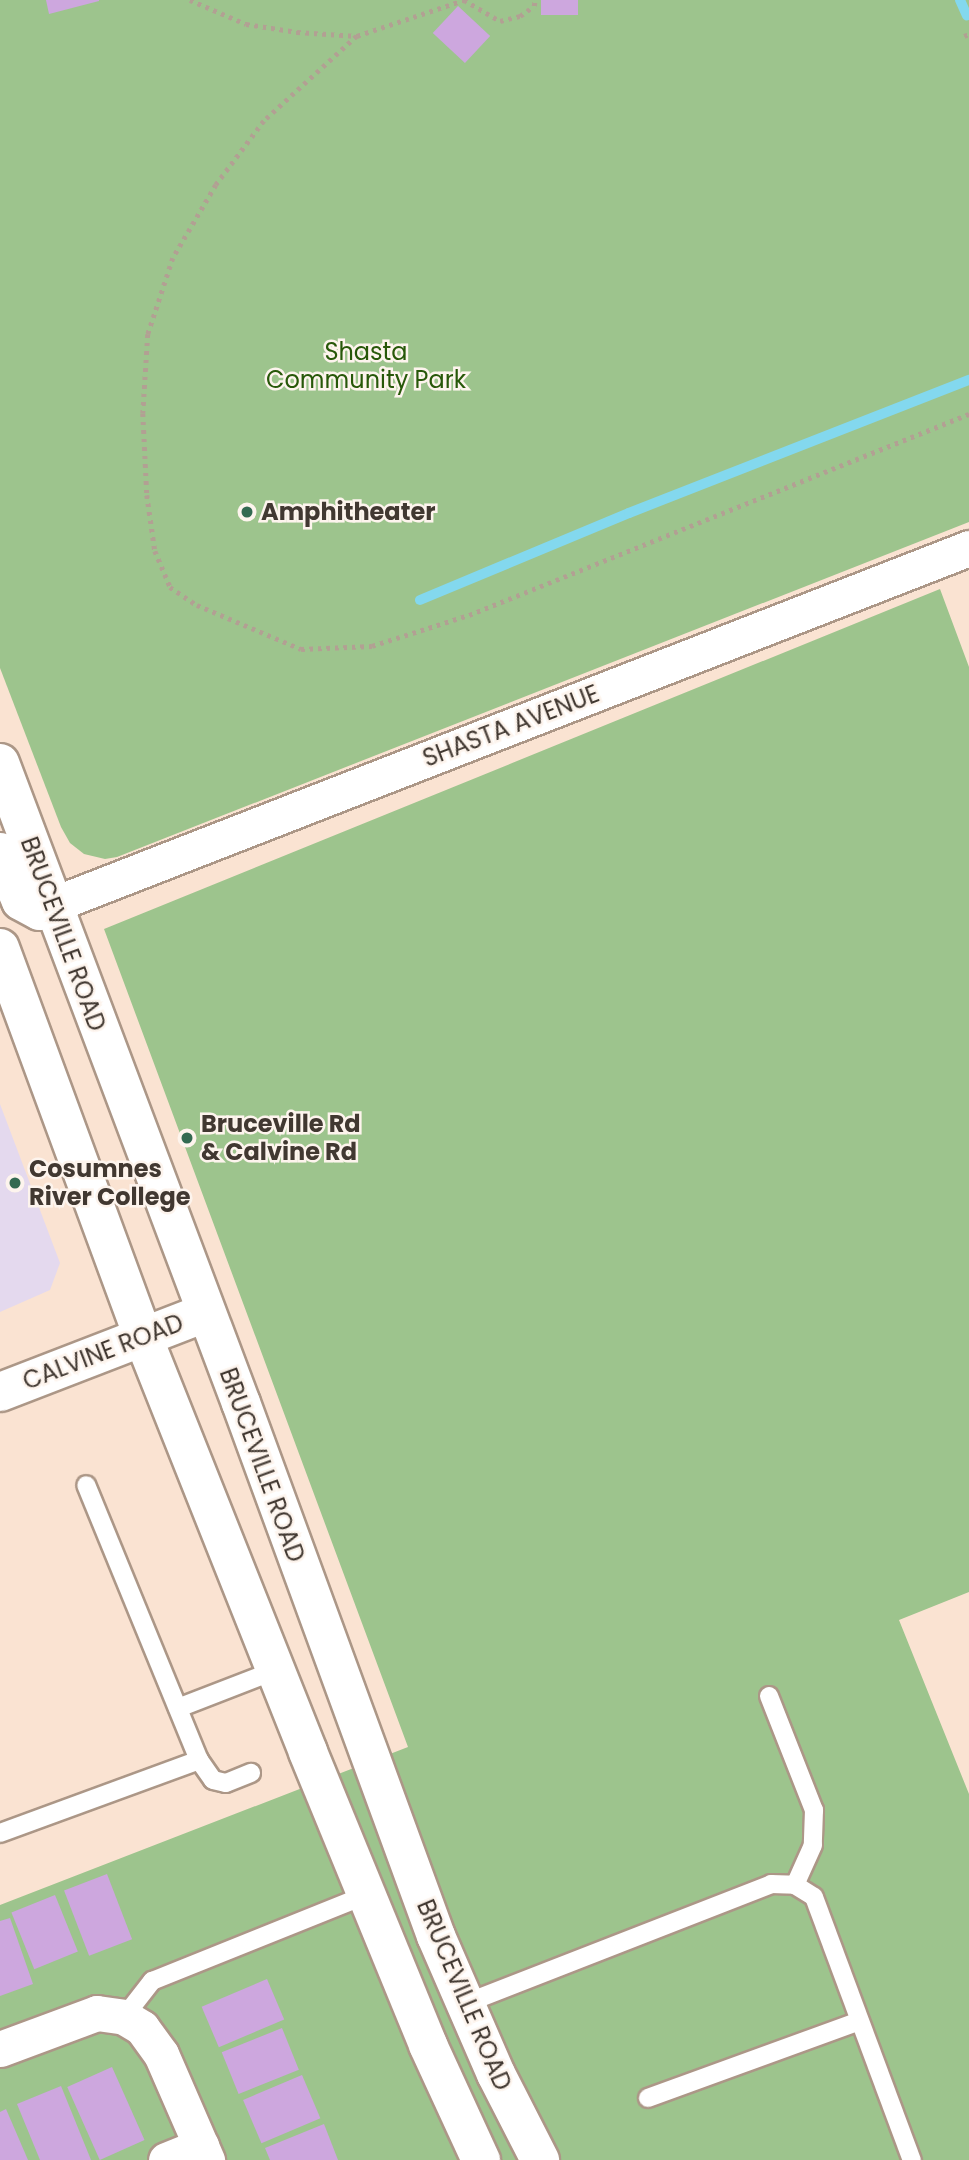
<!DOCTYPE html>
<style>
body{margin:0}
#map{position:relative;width:969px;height:2160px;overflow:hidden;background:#fae3d2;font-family:Poppins,sans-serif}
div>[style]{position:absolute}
.education>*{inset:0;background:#e4d9ee}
.green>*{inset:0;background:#9dc48d}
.stream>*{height:10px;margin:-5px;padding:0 5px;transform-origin:5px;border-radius:5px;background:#83d8ee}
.building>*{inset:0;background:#cda7de;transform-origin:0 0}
.path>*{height:4.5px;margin-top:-2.25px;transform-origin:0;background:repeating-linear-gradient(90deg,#b2a093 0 3.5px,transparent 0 8.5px)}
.roads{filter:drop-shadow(2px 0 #ac9787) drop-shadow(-2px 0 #ac9787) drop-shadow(0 2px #ac9787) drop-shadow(0 -2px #ac9787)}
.lane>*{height:18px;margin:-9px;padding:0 9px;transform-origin:9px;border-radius:9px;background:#fff}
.street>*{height:35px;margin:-17.5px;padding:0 17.5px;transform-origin:17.5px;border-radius:17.5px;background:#fff}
.secondary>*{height:38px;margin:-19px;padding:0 19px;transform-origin:19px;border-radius:19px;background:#fff}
.dots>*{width:19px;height:19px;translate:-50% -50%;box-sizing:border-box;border:4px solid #fdf4ed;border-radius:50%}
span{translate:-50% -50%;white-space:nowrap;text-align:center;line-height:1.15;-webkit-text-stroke:5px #fdf4ed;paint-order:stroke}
.park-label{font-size:24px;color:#275809}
.poi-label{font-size:24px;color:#413831;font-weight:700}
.left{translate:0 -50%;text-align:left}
.street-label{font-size:24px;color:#413831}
</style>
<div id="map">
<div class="education">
<i style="clip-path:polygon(0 1104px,60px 1263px,50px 1290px,0 1312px)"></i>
</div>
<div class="green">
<i style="clip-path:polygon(0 0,969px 0,969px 522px,117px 857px,105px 859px,84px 854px,70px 843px,61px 827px,0 668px)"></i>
<i style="clip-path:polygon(940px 589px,969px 667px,969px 1592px,899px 1620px,969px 1794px,969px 2160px,0 2160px,0 1905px,408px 1747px,104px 929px)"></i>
</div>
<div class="stream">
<i style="left:960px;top:0;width:17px;rotate:66deg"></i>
<i style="left:420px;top:600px;width:226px;rotate:-22.6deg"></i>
<i style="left:629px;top:513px;width:365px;rotate:-21.4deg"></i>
</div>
<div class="building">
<i style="clip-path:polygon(46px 0,99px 0,99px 1px,49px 14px)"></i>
<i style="left:541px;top:0;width:37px;height:15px"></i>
<i style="left:458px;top:6px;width:44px;height:37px;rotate:43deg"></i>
<i style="left:107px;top:1874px;width:70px;height:46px;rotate:69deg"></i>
<i style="left:55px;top:1895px;width:61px;height:47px;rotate:68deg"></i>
<i style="clip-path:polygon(10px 1918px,33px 1984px,0 1996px,0 1921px)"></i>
<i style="left:267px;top:1979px;width:44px;height:71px;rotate:67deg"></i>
<i style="left:282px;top:2028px;width:45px;height:65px;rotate:68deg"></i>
<i style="left:112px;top:2067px;width:80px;height:49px;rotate:66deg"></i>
<i style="left:302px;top:2075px;width:47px;height:64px;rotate:67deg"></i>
<i style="clip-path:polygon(61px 2086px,91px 2160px,40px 2160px,17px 2104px)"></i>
<i style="clip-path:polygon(6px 2109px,28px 2160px,0 2160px,0 2112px)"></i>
<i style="clip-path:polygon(324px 2124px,338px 2160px,270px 2160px,265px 2148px)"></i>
</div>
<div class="path">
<i style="left:190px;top:0;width:61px;rotate:23.2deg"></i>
<i style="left:246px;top:24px;width:52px;rotate:8.9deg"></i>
<i style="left:297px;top:32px;width:60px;rotate:3.8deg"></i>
<i style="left:357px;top:36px;width:113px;rotate:-18.6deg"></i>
<i style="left:464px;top:0;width:42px;rotate:30.3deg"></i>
<i style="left:500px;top:21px;width:21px;rotate:-14deg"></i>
<i style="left:520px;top:16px;width:17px;rotate:-36deg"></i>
<i style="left:534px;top:6px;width:6px;rotate:-81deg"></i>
<i style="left:357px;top:36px;width:126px;rotate:137.6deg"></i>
<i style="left:264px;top:121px;width:80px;rotate:126.9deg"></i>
<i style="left:216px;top:185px;width:85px;rotate:120.5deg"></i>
<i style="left:173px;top:258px;width:80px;rotate:108.2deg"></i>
<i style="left:148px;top:334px;width:79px;rotate:93.6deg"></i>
<i style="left:143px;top:413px;width:82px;rotate:87.2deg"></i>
<i style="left:147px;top:495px;width:57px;rotate:81.9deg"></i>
<i style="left:155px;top:551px;width:39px;rotate:67deg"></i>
<i style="left:170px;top:587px;width:32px;rotate:34deg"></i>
<i style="left:197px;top:605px;width:113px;rotate:22.9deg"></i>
<i style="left:301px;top:649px;width:71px;rotate:-2.4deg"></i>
<i style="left:372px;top:646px;width:102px;rotate:-17.7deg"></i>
<i style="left:469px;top:615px;width:539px;rotate:-21.9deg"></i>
<i style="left:964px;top:36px;width:5px;rotate:-22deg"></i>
</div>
<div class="roads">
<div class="lane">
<i style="left:769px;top:1696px;width:123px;rotate:68.5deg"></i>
<i style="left:814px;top:1810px;width:35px;rotate:92deg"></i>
<i style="left:813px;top:1845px;width:44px;rotate:114.2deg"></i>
<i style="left:178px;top:1708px;width:105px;rotate:-21.2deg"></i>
<i style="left:199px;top:1760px;width:24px;rotate:55deg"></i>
<i style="left:213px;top:1780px;width:13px;rotate:13deg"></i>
<i style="left:226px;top:1783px;width:27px;rotate:-22deg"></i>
<i style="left:0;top:1833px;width:212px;rotate:-20.1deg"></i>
<i style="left:199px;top:1760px;width:297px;rotate:-112.3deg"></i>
<i style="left:464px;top:2004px;width:330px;rotate:-21.3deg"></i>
<i style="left:771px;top:1884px;width:24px;rotate:2deg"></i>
<i style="left:795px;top:1885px;width:22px;rotate:32deg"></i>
<i style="left:814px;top:1897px;width:281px;rotate:69.6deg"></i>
<i style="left:124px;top:2017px;width:46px;rotate:-52.1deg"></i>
<i style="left:152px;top:1981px;width:231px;rotate:-21.9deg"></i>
<i style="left:648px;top:2098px;width:225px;rotate:-20deg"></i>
</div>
<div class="street">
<i style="left:52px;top:905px;width:984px;rotate:-21.27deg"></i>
<i style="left:0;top:2049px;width:103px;rotate:-20.4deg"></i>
<i style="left:97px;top:2013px;width:27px;rotate:8deg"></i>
<i style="left:124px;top:2017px;width:21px;rotate:31deg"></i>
<i style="left:142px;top:2028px;width:32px;rotate:54deg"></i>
<i style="left:161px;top:2054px;width:116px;rotate:66.5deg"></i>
<i style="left:166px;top:2160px;width:38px;rotate:-22deg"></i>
</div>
<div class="secondary">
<i style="left:0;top:763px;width:684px;rotate:69.37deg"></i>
<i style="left:241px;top:1403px;width:568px;rotate:69.9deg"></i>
<i style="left:436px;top:1936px;width:150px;rotate:66.5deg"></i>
<i style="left:496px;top:2074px;width:97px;rotate:62.9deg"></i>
<i style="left:0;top:852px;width:53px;rotate:66.8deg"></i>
<i style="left:21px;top:901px;width:21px;rotate:28deg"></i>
<i style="left:40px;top:911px;width:13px;rotate:-27deg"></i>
<i style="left:0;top:948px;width:414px;rotate:69.8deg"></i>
<i style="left:143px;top:1337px;width:447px;rotate:68.3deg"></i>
<i style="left:308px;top:1752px;width:317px;rotate:67.7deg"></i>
<i style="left:428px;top:2045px;width:127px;rotate:65.3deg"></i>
<i style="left:0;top:1392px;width:220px;rotate:-21.1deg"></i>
</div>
</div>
<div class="dots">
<i style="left:247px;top:512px;background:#336a51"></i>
<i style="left:187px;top:1138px;background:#336a51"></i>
<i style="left:15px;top:1183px;background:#336a51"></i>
</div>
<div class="park-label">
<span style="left:366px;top:366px">Shasta<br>Community Park</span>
</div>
<div class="poi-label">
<span class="left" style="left:261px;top:512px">Amphitheater</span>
<span class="left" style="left:201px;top:1138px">Bruceville Rd<br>&amp; Calvine Rd</span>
<span class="left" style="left:29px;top:1183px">Cosumnes<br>River College</span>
</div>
<div class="street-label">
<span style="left:511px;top:726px;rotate:-21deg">SHASTA AVENUE</span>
<span style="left:63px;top:934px;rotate:70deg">BRUCEVILLE ROAD</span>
<span style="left:103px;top:1352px;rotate:-21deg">CALVINE ROAD</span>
<span style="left:262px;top:1465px;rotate:70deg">BRUCEVILLE ROAD</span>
<span style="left:464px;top:1995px;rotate:67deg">BRUCEVILLE ROAD</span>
</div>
</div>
